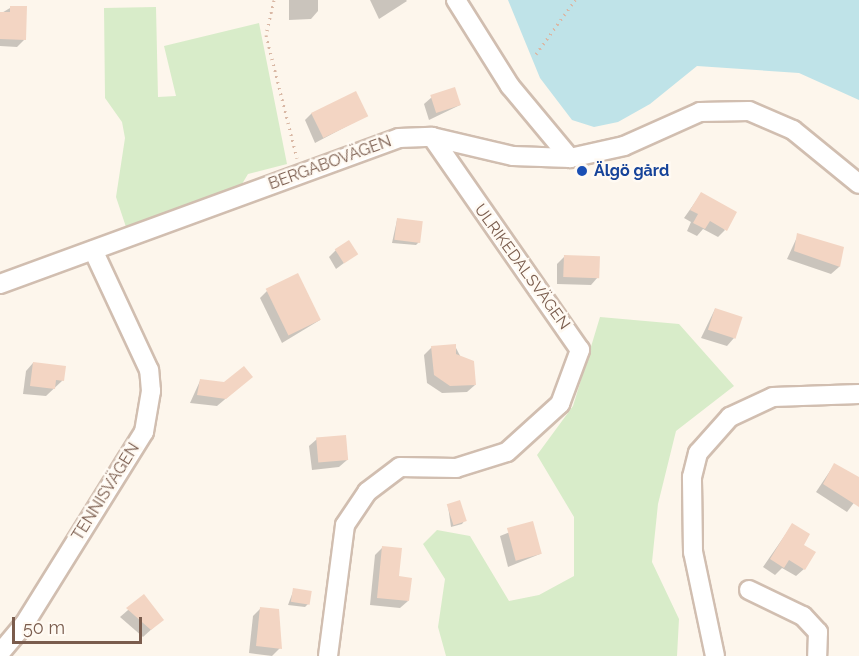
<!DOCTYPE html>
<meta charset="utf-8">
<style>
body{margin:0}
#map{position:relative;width:859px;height:656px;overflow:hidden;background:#fdf6ec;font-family:Raleway,sans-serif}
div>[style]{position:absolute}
.green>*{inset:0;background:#d8ecc9}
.water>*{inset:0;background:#bfe3e8}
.shadow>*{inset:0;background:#0003}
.building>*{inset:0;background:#f3d5c3;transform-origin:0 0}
.path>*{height:3px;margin-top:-1.5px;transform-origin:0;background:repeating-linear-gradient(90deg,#d9b8a5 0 1.5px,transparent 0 6px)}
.roads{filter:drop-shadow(2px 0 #d1beb0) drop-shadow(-2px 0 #d1beb0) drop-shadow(0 2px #d1beb0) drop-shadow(0 -2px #d1beb0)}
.minor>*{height:18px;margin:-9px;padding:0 9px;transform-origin:9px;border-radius:9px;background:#fff}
.dots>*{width:16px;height:16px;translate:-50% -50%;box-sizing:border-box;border:3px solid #fffaf3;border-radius:50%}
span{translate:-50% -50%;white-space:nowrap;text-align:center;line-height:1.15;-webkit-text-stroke:5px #fffaf3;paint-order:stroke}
.street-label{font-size:16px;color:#7a5c4d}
.transit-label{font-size:16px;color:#164399;font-weight:700}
.left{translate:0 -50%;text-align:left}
.scale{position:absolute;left:12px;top:617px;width:130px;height:27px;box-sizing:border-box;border:3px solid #7a5c4d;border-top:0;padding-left:8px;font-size:18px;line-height:21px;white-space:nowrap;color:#7a5c4d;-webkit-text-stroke:4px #fffaf3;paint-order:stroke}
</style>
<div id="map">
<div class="green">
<i style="clip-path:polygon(156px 7px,158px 97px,176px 96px,164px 46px,259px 23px,287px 164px,248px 174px,242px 184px,126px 227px,116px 197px,125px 138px,122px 122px,105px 98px,104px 8px)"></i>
<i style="clip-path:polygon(600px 317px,679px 324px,734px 386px,676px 431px,658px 504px,652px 562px,679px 619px,677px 656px,446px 656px,438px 627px,445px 579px,423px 544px,437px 530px,470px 536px,509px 601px,539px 595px,574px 576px,574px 517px,537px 455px,573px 406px)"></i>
</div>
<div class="water">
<i style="clip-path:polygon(508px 0,859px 0,859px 100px,799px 73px,697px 66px,650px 104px,618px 122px,594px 127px,572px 120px,540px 78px)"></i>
</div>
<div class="shadow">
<i style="clip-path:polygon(289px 0,318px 0,318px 11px,311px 19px,289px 20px)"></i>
<i style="clip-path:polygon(370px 0,406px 0,407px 1px,379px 19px)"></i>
<i style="clip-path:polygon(10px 8px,25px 39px,17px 47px,0 46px,0 14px)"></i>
<i style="clip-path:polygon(432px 97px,460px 105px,429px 120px,424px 104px)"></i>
<i style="clip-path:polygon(312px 113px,366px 116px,315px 143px,305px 120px)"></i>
<i style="clip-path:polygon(701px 194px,725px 230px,718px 237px,703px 229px,697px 236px,687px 231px,691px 222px,684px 218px)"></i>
<i style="clip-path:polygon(397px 220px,420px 241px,416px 245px,392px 243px)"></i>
<i style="clip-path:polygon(798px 235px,842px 249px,839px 267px,831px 274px,787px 259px)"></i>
<i style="clip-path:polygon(336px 250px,356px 254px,336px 269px,329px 257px)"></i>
<i style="clip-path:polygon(565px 256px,598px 277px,591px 285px,557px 284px,557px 264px)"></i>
<i style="clip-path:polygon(267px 291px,320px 320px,282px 343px,260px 298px)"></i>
<i style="clip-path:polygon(715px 309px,734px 338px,727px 346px,701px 338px)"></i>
<i style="clip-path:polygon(455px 346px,475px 385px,467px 392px,442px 393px,427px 383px,424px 355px,432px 347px)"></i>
<i style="clip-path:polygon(33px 363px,63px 380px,46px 396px,23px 394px,26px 371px)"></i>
<i style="clip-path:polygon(200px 381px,243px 384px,217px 406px,190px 403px)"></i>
<i style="clip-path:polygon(317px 439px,347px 460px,339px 467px,312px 470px,309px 446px)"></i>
<i style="clip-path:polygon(834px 465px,859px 478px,859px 496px,847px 512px,816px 492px)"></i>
<i style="clip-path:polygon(448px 506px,465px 520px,462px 524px,451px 527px)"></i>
<i style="clip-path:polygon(532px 523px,540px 554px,508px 567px,500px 536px)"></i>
<i style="clip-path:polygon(792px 525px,804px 569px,796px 576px,782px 568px,775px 575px,763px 567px)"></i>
<i style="clip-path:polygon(382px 548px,408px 601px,400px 608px,370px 605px,375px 555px)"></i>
<i style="clip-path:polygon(294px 589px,308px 604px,305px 607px,288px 605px)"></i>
<i style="clip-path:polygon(143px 597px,154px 627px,143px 637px,120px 617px)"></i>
<i style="clip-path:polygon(261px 608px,280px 648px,272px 656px,249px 653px,253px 616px)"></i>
</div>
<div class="building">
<i style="clip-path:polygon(10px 6px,27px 6px,26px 40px,0 39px,0 12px,10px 12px)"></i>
<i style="left:455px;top:87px;width:19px;height:26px;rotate:72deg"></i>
<i style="left:356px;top:91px;width:28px;height:50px;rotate:64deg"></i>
<i style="clip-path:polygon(701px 192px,737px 212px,727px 231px,710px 221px,705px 229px,693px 223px,698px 214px,690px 210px)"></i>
<i style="left:397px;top:218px;width:26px;height:22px;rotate:7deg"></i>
<i style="clip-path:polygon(797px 233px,844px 247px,840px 267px,794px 251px)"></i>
<i style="left:349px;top:240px;width:17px;height:17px;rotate:57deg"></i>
<i style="left:564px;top:255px;width:36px;height:22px;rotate:2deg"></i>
<i style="left:298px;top:273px;width:52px;height:36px;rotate:64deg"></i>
<i style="left:715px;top:308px;width:29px;height:23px;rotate:18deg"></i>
<i style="clip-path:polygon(456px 344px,456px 354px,474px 361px,476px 385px,450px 386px,434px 375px,431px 346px)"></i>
<i style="clip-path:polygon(33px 362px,66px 366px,64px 381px,56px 380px,55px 389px,30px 386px)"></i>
<i style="clip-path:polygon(244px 366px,253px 377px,226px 399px,197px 395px,200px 379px,224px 382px)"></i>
<i style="left:346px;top:435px;width:25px;height:30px;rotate:85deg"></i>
<i style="clip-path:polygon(834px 463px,859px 477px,859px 507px,823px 484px)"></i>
<i style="left:460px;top:500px;width:22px;height:14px;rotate:72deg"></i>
<i style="left:533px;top:521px;width:34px;height:27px;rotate:75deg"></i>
<i style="clip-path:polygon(792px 523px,810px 534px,804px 545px,816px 552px,805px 570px,789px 560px,784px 568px,770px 559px)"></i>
<i style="clip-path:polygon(382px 546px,402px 548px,399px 576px,412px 578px,409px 601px,377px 598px)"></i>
<i style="left:293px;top:588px;width:19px;height:14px;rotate:9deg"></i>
<i style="clip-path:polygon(144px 594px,164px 620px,151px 630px,126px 608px)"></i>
<i style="clip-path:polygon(260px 607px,279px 609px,282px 649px,256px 646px)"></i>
</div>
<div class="path">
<i style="left:274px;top:0;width:36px;rotate:103deg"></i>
<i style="left:266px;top:35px;width:127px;rotate:75.9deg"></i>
<i style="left:536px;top:54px;width:67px;rotate:-54.2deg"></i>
</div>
<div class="roads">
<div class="minor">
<i style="left:456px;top:0;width:102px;rotate:57.9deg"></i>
<i style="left:510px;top:86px;width:94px;rotate:50.2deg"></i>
<i style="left:0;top:284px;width:425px;rotate:-20.1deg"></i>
<i style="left:399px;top:138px;width:33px;rotate:-2deg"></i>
<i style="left:432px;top:137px;width:83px;rotate:13.2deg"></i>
<i style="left:513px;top:156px;width:57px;rotate:2deg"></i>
<i style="left:570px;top:158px;width:55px;rotate:-12.5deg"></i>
<i style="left:624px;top:146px;width:83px;rotate:-24.1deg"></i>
<i style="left:700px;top:112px;width:49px;rotate:-1.2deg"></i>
<i style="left:749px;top:111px;width:48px;rotate:23.4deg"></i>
<i style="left:793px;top:130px;width:85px;rotate:39.3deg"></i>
<i style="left:749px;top:590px;width:60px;rotate:25.7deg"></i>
<i style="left:803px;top:616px;width:22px;rotate:47deg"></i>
<i style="left:818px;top:632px;width:24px;rotate:92deg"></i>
<i style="left:0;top:653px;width:39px;rotate:-50deg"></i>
<i style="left:25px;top:623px;width:225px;rotate:-58.1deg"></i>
<i style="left:144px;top:432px;width:42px;rotate:-80.3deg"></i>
<i style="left:151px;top:391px;width:21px;rotate:-95deg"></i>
<i style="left:149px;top:370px;width:132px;rotate:-115deg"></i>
<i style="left:328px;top:656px;width:132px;rotate:-82.6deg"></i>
<i style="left:345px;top:525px;width:40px;rotate:-56deg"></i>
<i style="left:367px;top:492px;width:41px;rotate:-37.1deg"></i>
<i style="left:400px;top:467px;width:56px;rotate:1deg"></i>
<i style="left:456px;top:468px;width:53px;rotate:-17.4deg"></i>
<i style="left:507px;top:452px;width:72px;rotate:-42.2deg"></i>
<i style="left:560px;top:404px;width:58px;rotate:-69.7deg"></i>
<i style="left:580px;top:350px;width:259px;rotate:-124.8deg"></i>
<i style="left:715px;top:656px;width:106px;rotate:-101.9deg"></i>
<i style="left:693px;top:552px;width:75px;rotate:-90.8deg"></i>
<i style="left:692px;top:477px;width:25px;rotate:-76deg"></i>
<i style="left:698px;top:453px;width:48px;rotate:-48.4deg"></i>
<i style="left:730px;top:417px;width:47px;rotate:-24.9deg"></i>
<i style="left:773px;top:397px;width:86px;rotate:-2deg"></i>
</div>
</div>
<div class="dots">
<i style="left:582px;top:171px;background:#1a4fb4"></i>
</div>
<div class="street-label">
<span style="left:330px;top:163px;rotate:-20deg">BERGABOVÄGEN</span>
<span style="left:522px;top:267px;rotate:54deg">ULRIKEDALSVÄGEN</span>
<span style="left:106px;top:492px;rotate:-58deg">TENNISVÄGEN</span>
</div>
<div class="transit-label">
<span class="left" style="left:594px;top:171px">Älgö gård</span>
</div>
<div class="scale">50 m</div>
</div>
